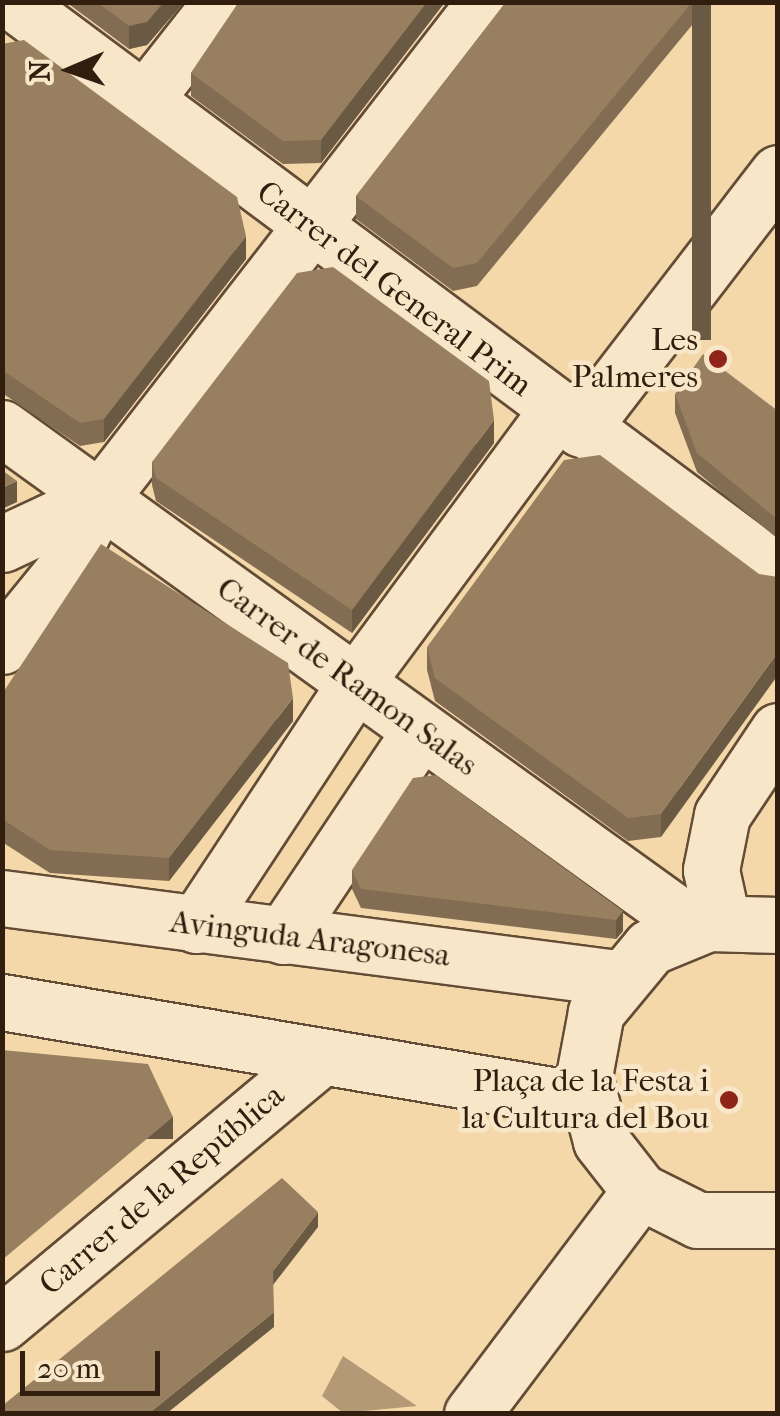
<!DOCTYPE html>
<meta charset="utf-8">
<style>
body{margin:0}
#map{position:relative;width:780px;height:1416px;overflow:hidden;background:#f5d8aa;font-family:"IM FELL French Canon",serif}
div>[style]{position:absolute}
.water>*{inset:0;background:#b39975}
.roads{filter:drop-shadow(2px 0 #634c36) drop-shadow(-2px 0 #634c36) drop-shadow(0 2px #634c36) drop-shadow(0 -2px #634c36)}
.minor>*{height:55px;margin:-27.5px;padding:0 27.5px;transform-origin:27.5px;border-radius:27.5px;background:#f8e6c8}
.wall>*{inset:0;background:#826d53}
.shaded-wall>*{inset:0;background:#6a5943;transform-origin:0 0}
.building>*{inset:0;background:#977f60}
.dots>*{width:28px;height:28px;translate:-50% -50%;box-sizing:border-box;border:5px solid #f8e6c8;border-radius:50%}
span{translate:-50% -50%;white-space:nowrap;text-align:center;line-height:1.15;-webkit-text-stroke:9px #f8e6c8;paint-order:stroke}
.street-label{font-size:32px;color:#321e0f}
.poi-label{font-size:32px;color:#321e0f}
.right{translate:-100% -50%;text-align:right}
.frame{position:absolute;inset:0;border:5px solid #321e0f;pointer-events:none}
.north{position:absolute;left:20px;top:20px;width:100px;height:100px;-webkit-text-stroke:8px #f8e6c8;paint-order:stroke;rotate:268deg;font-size:28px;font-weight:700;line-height:40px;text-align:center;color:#321e0f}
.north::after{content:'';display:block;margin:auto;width:35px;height:45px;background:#321e0f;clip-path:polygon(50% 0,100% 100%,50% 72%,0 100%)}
.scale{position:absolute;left:20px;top:1351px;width:140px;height:45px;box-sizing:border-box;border:5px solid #321e0f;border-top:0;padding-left:12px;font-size:30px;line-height:35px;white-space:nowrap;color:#321e0f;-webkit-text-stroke:8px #f8e6c8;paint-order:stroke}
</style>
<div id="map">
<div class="water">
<i style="clip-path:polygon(343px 1356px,417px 1406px,343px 1413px,322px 1396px)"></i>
</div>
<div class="roads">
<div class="minor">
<i style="left:13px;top:2px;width:954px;rotate:36.69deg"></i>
<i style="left:144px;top:100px;width:125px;rotate:-51.8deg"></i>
<i style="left:2px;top:428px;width:852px;rotate:35.78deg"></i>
<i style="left:581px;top:429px;width:323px;rotate:-52.4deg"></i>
<i style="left:2px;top:544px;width:108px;rotate:-25.1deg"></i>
<i style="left:2px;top:646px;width:97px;rotate:-50.9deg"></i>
<i style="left:63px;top:571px;width:82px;rotate:-63.1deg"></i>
<i style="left:100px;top:498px;width:628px;rotate:-52.18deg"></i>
<i style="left:2px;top:898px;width:620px;rotate:7.41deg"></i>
<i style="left:722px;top:920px;width:51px;rotate:-102.4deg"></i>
<i style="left:711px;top:870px;width:56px;rotate:-78.7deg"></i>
<i style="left:722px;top:815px;width:101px;rotate:-56.3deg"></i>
<i style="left:196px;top:925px;width:291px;rotate:-56.6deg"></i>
<i style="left:356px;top:682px;width:336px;rotate:-53.5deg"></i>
<i style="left:778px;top:925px;width:70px;rotate:-178.4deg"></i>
<i style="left:708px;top:923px;width:63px;rotate:157.5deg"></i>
<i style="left:650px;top:947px;width:85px;rotate:129.7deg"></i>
<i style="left:596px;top:1012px;width:65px;rotate:100.6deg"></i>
<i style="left:584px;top:1076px;width:67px;rotate:75.3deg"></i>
<i style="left:601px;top:1141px;width:63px;rotate:52deg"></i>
<i style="left:640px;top:1191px;width:65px;rotate:26.6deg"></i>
<i style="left:698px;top:1220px;width:80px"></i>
<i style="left:283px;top:936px;width:247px;rotate:-56.2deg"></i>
<i style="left:2px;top:1002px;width:593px;rotate:9.61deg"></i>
<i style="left:2px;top:1323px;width:415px;rotate:-39.8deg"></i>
<i style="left:472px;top:1414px;width:279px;rotate:-53deg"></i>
</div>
</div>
<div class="wall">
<i style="clip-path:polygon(66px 2px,184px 2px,147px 45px,129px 49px)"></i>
<i style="clip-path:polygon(239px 2px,445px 2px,321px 163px,283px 164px,191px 96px,191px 73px)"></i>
<i style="clip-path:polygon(506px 2px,711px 2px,477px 286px,453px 291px,356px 219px,356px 196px)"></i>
<i style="clip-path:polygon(2px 44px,246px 259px,104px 442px,80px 446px,2px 393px)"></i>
<i style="clip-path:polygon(675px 394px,778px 411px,778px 539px,697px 472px,675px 413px)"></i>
<i style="clip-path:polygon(494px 443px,352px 633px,156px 501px,152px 485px,152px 462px)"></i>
<i style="clip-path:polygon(759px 574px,661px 837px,628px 841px,435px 701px,427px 670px,427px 647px)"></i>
<i style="clip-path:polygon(2px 694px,293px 721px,169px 881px,50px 873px,2px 842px)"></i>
<i style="clip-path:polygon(352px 870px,623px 911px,623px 931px,616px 939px,361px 908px,352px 889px)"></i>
</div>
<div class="shaded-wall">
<i style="clip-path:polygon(164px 2px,184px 2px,147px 45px,129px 49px,129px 26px)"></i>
<i style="clip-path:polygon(427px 2px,445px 2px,321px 163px,321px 140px)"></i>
<i style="left:692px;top:2px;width:19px;height:338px"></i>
<i style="clip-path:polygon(246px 236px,246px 259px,104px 442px,104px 419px)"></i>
<i style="clip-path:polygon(494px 420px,494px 443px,352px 633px,352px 610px)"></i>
<i style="clip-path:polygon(17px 481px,17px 502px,2px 509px,2px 488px)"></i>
<i style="clip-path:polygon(778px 652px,778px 675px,661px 837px,661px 814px)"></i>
<i style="clip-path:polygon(293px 698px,293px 721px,169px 881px,169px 858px)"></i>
<i style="clip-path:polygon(623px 911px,623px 931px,616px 939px,616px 920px)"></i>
<i style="left:173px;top:1117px;width:22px;height:223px;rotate:90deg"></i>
<i style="clip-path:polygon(318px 1212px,318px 1227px,273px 1285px,273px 1271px)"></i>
<i style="clip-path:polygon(274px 1312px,274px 1327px,166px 1414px,148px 1414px)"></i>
</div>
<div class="building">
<i style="clip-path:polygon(97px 2px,164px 2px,147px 22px,129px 26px)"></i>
<i style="clip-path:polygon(239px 2px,427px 2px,321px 140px,283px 141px,191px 73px)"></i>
<i style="clip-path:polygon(506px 2px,692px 2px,477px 263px,453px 268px,356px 196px)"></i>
<i style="clip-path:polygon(24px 40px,237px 197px,246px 236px,104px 419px,80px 423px,2px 370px,2px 44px)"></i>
<i style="clip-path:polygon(333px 267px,489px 381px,494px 420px,352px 610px,156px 478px,152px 462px,297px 273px)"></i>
<i style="clip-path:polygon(703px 354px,778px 411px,778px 520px,697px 453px,675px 394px)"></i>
<i style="clip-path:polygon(600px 455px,759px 574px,778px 577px,778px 652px,661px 814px,628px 818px,435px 678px,427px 647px,564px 460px)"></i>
<i style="clip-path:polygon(2px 470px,17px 481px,2px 488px)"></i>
<i style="clip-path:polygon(101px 544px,288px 663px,293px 698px,169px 858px,50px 850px,2px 819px,2px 694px)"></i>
<i style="clip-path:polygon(436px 775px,623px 911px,616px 920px,361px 889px,352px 870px,413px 778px)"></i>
<i style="clip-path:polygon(2px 1050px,148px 1064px,173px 1117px,2px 1260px)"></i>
<i style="clip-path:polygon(282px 1178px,318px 1212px,273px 1271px,274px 1312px,148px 1414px,2px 1414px,2px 1406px)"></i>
</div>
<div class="dots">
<i style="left:718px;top:359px;background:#8f2418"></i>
<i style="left:729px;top:1100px;background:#8f2418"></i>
</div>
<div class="street-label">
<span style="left:394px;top:289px;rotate:37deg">Carrer del General Prim</span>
<span style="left:347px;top:677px;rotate:36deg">Carrer de Ramon Salas</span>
<span style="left:310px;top:939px;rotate:7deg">Avinguda Aragonesa</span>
<span style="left:162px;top:1190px;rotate:-40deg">Carrer de la República</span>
</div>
<div class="poi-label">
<span class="right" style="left:698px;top:359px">Les<br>Palmeres</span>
<span class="right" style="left:709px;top:1100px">Plaça de la Festa i<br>la Cultura del Bou</span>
</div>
<div class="frame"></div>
<div class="north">N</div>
<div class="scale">20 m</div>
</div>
